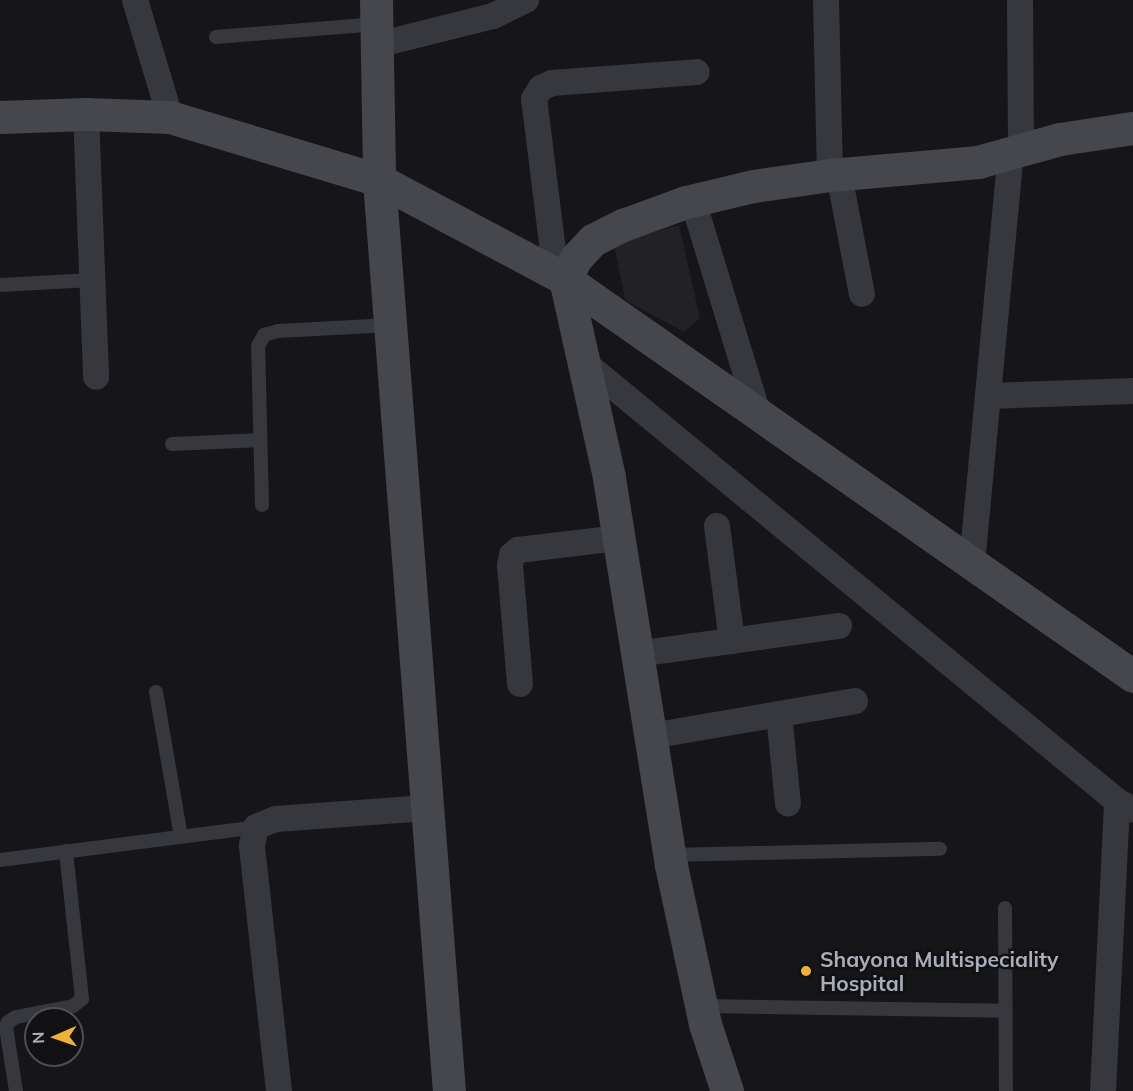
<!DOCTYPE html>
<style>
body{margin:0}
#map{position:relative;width:1133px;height:1091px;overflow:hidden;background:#161618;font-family:Mulish,sans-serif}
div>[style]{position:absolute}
.built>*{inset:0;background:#222225}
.lane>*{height:14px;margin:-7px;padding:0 7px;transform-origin:7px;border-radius:7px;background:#37383d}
.street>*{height:26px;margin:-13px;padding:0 13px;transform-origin:13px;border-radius:13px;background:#37383d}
.secondary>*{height:33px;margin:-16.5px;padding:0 16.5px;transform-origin:16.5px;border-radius:16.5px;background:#45474d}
.dots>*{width:16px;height:16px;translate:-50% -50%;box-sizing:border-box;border:3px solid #111113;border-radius:50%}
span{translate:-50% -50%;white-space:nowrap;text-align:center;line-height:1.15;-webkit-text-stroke:5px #111113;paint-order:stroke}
.poi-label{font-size:21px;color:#a8adb8;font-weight:700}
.left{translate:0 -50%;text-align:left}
.north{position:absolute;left:24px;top:1007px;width:60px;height:60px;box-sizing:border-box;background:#111113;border:2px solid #4d4f55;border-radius:50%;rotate:268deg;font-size:16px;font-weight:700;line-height:24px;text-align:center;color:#a8adb8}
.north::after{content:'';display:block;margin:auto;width:21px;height:27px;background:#f2b134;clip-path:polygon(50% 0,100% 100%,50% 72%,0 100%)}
</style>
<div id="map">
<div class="built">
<i style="clip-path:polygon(679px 225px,700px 318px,684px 332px,625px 300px,614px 244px)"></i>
</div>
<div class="lane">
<i style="left:216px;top:37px;width:162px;rotate:-4.6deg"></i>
<i style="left:0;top:285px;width:92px;rotate:-3.1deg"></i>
<i style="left:172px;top:444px;width:88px;rotate:-2.6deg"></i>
<i style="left:262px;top:505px;width:159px;rotate:-91.4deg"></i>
<i style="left:258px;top:346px;width:13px;rotate:-61deg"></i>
<i style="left:264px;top:335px;width:15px;rotate:-16deg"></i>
<i style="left:278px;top:331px;width:112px;rotate:-3.1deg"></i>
<i style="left:156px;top:692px;width:147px;rotate:80.2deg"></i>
<i style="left:669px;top:855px;width:271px;rotate:-1.3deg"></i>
<i style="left:0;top:860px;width:258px;rotate:-7.3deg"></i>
<i style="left:1005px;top:908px;width:183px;rotate:89.7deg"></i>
<i style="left:702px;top:1006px;width:303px;rotate:0.9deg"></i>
<i style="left:16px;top:1091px;width:65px;rotate:-98.9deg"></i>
<i style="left:6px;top:1027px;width:5px;rotate:-68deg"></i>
<i style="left:8px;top:1022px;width:9px;rotate:-32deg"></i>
<i style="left:16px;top:1017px;width:58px;rotate:-10.9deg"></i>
<i style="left:73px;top:1006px;width:11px;rotate:-38deg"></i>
<i style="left:82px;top:999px;width:149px;rotate:-96.2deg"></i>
</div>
<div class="street">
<i style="left:135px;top:0;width:122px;rotate:73.3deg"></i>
<i style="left:826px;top:0;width:175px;rotate:88.7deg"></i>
<i style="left:1020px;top:0;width:151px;rotate:89.6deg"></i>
<i style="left:377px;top:45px;width:120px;rotate:-14deg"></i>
<i style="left:493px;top:16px;width:37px;rotate:-26deg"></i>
<i style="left:86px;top:114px;width:263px;rotate:87.8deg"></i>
<i style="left:839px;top:175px;width:121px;rotate:79.1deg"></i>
<i style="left:693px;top:201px;width:223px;rotate:73deg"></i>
<i style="left:556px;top:275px;width:177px;rotate:-97.1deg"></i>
<i style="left:534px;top:99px;width:13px;rotate:-58deg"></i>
<i style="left:541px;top:88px;width:12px;rotate:-24deg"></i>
<i style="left:552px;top:83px;width:145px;rotate:-4.3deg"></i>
<i style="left:586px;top:364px;width:688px;rotate:39.45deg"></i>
<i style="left:1117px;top:801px;width:18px;rotate:29deg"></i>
<i style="left:988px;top:396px;width:145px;rotate:-2deg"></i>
<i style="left:717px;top:526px;width:116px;rotate:82.6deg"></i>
<i style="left:972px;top:564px;width:411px;rotate:-84.6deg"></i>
<i style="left:637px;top:654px;width:204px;rotate:-7.9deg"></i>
<i style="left:520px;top:684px;width:119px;rotate:-94.8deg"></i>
<i style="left:510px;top:565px;width:10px;rotate:-79deg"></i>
<i style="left:512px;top:555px;width:8px;rotate:-40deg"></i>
<i style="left:518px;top:550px;width:102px;rotate:-6.8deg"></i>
<i style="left:779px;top:714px;width:90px;rotate:84.3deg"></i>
<i style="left:651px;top:736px;width:207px;rotate:-9.7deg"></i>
<i style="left:279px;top:1091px;width:247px;rotate:-96.3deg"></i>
<i style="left:252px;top:845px;width:18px;rotate:-77deg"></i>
<i style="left:256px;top:827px;width:22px;rotate:-22deg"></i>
<i style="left:276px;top:819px;width:151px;rotate:-4.2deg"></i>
<i style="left:1103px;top:1091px;width:290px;rotate:-87.2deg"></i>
</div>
<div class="secondary">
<i style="left:376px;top:0;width:180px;rotate:89deg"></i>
<i style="left:379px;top:180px;width:914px;rotate:85.61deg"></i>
<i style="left:0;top:117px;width:86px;rotate:-2deg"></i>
<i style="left:86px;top:114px;width:84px;rotate:2deg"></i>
<i style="left:170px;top:117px;width:218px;rotate:16.8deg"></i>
<i style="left:379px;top:180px;width:211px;rotate:28deg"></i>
<i style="left:565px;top:279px;width:693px;rotate:34.95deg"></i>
<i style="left:727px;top:1091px;width:71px;rotate:-108.2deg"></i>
<i style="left:705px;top:1024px;width:163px;rotate:-102.1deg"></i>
<i style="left:671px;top:865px;width:393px;rotate:-99.1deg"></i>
<i style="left:609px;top:477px;width:203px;rotate:-102.5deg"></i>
<i style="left:565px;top:279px;width:24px;rotate:-62deg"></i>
<i style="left:576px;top:258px;width:25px;rotate:-47deg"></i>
<i style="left:593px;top:240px;width:34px;rotate:-27deg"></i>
<i style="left:623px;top:225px;width:67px;rotate:-20.1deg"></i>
<i style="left:686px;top:202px;width:69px;rotate:-13.4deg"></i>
<i style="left:753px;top:186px;width:78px;rotate:-8.1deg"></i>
<i style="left:830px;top:175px;width:149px;rotate:-5deg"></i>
<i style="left:978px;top:162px;width:85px;rotate:-15.7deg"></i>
<i style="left:1060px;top:139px;width:74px;rotate:-8.6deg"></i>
</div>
<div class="dots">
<i style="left:806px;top:971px;background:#f2b134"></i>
</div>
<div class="poi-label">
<span class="left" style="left:820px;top:971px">Shayona Multispeciality<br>Hospital</span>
</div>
<div class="north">N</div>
</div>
